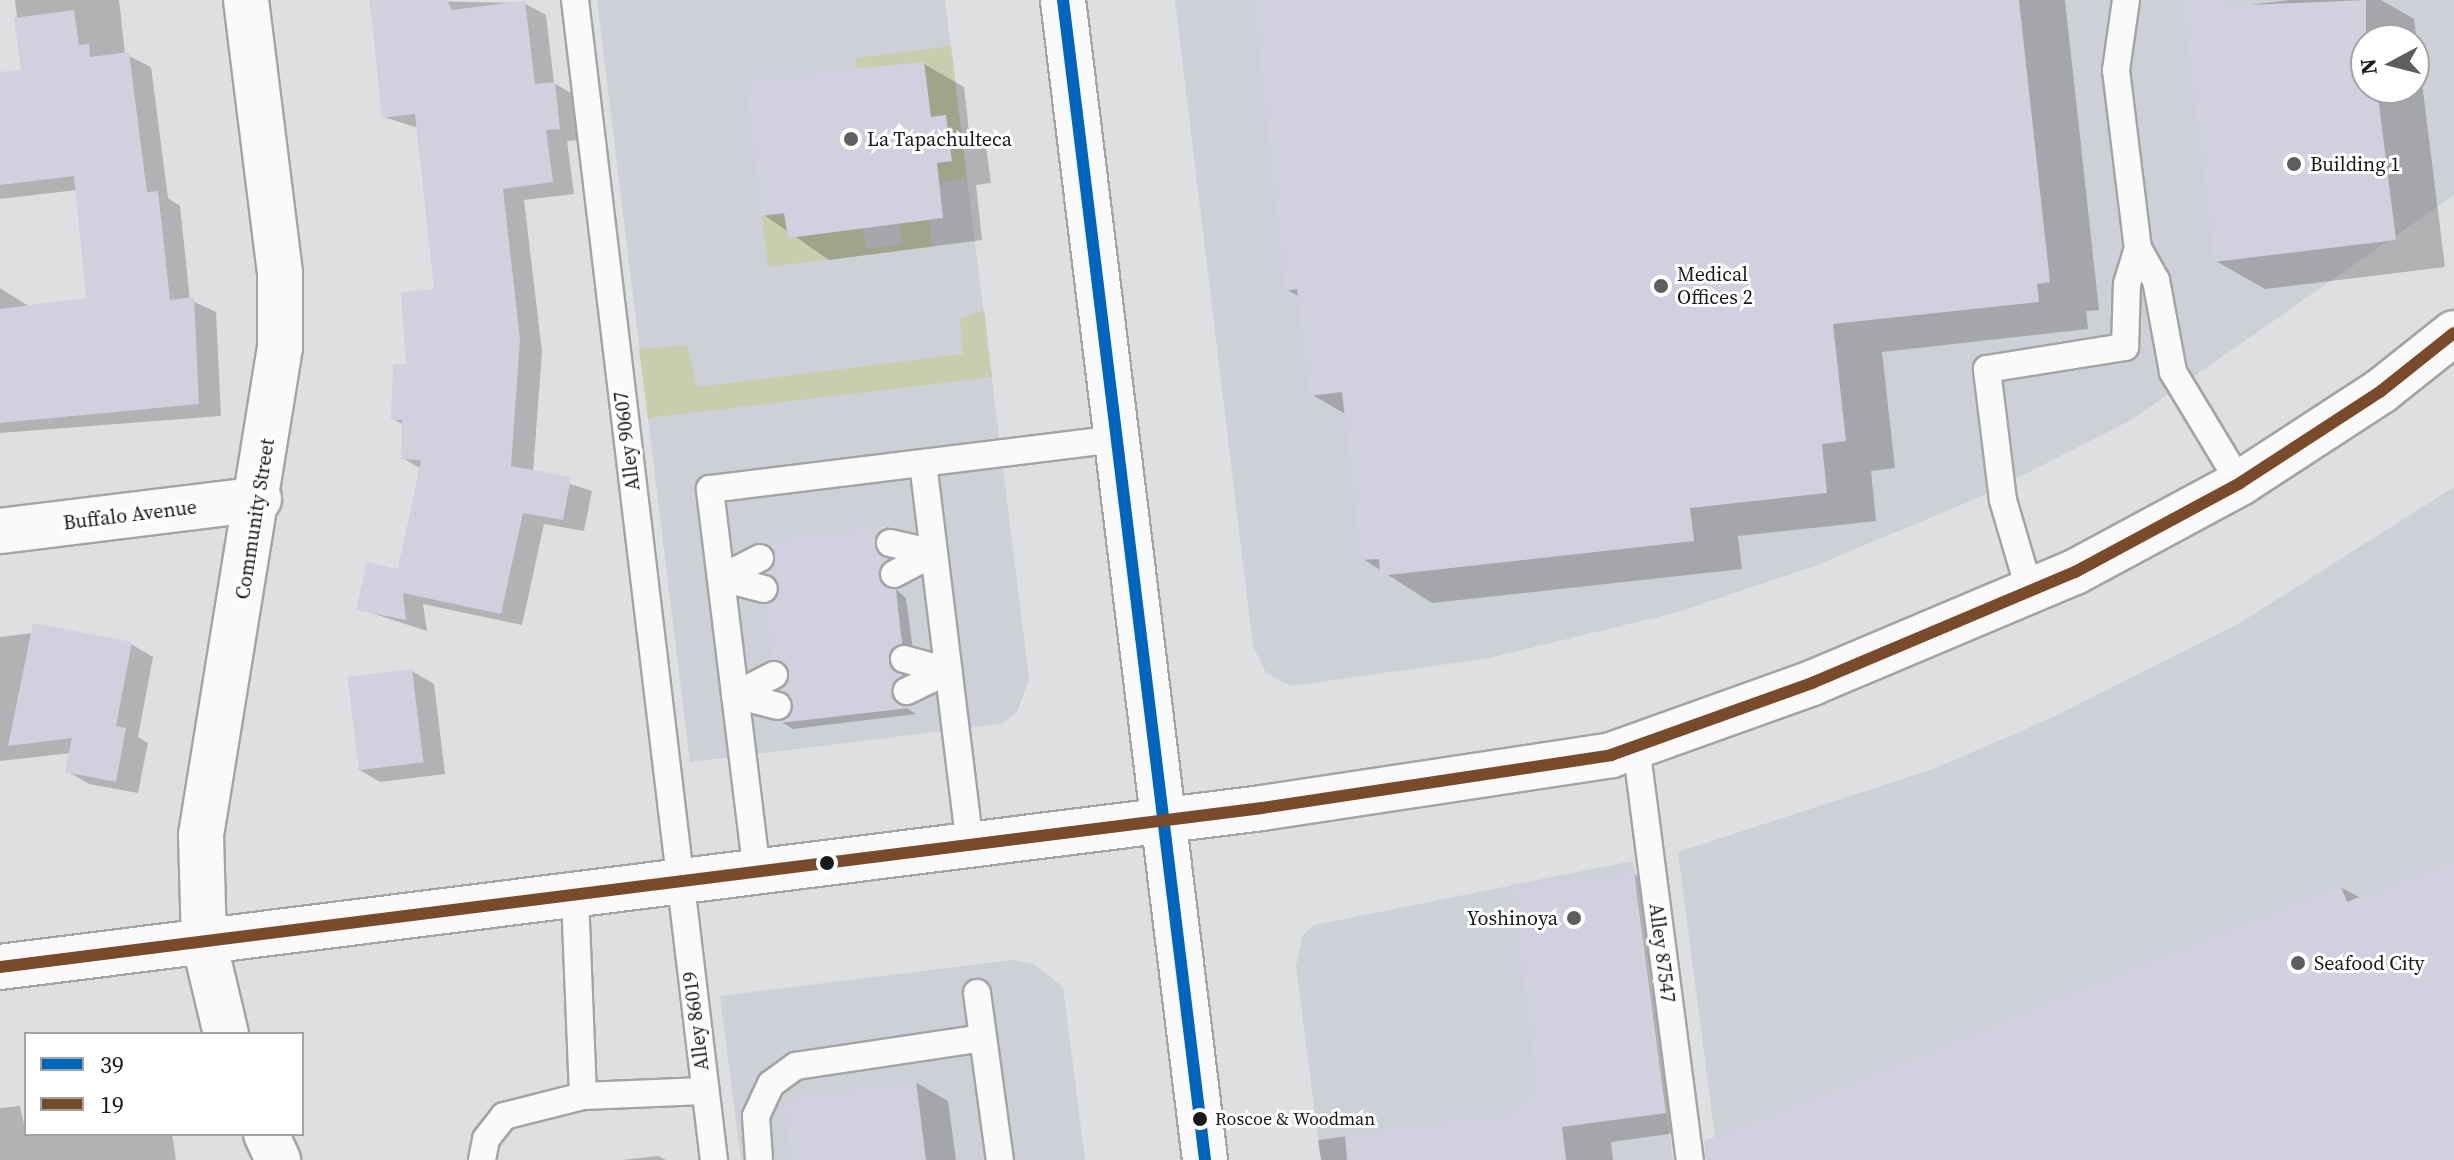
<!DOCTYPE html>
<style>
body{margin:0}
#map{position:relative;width:2454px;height:1160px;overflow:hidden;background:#dedfe0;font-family:"Source Serif 4",serif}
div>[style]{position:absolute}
.built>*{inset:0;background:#cdd0d6}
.green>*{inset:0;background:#c9cdad}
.shadow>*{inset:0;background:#0003}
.building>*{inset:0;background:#d0d0df;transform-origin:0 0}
.roads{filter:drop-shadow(2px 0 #a3a4a5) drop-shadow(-2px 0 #a3a4a5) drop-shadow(0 2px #a3a4a5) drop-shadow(0 -2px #a3a4a5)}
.lane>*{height:26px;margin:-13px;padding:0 13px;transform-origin:13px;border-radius:13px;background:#fafafa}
.street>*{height:44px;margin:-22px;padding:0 22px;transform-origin:22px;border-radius:22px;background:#fafafa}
.primary>*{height:44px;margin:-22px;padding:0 22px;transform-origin:22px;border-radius:22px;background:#fafafa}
.bus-1>*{height:12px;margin:-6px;padding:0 6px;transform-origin:6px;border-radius:6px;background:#0065bd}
.bus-2>*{height:12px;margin:-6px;padding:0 6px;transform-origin:6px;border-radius:6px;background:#7a4b2a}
.dots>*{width:22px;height:22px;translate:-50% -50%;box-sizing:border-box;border:4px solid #fff;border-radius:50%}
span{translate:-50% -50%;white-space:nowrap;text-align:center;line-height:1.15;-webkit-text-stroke:6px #fff;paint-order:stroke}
.bus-label{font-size:18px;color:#18191a}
.left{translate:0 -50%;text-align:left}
.poi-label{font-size:20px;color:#18191a}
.right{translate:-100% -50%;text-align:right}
.street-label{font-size:20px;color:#18191a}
.legend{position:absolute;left:24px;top:1032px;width:280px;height:104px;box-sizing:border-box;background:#fff;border:2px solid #a3a3a3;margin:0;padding:10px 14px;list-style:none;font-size:24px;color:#18191a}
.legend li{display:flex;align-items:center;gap:16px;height:40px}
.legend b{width:40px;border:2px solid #a3a3a3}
.north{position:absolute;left:2350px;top:24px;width:80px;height:80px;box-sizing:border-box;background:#fff;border:2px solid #a3a3a3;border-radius:50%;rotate:263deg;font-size:22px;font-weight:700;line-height:32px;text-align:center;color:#18191a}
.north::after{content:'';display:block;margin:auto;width:28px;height:36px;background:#5d5e5f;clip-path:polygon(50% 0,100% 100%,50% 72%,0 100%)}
</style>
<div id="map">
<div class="built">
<i style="clip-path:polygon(597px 0,945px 0,1029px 679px,1017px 712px,1000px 724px,690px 762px)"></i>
<i style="clip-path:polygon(evenodd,1175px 0,2454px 0,2454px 195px,2131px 420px,1980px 497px,1812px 567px,1678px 612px,1489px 658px,1291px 686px,1266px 673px,1253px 646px,1175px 0,2366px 40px,2414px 40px,2414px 88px,2366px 88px,2366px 40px)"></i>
<i style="clip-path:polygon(2454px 487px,2454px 1160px,1718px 1160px,1678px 852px,1933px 769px,2049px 719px,2240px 623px)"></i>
<i style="clip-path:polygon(1633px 861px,1673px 1160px,1321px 1160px,1296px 966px,1303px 935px,1314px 925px)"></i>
<i style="clip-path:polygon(1013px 960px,1034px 964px,1063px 987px,1085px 1160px,741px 1160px,720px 996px)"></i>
</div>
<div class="green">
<i style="clip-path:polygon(951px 46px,967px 179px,924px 185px,916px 119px,859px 85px,856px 58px)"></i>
<i style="clip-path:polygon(927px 205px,932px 247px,768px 267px,762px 216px,862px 213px,866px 249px,902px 244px,898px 208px)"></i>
<i style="clip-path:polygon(984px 310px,992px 377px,648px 418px,639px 349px,687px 345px,697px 387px,963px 354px,960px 319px)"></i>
</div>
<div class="shadow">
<i style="clip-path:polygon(15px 0,119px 0,125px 54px,151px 67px,168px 198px,180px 206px,190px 300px,216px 312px,221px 416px,0 433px,0 288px,30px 307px,88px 300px,77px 190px,0 199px,0 93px,23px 71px)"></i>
<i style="clip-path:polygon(370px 0,524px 3px,546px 15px,554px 83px,576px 96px,581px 140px,567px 141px,574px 194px,524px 200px,542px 352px,533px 472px,592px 491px,584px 531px,544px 524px,522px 625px,423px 604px,427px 631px,359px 609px,400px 572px,421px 469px,403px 458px,404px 425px,393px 419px,436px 291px,418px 128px,384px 117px)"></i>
<i style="clip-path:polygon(1255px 0,2065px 0,2099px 310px,2086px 311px,2088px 329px,1882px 352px,1895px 468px,1871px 471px,1876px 521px,1738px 536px,1742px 569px,1432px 603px,1363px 559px,1347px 415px,1311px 394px,1300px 297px,1287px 290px)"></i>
<i style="clip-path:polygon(evenodd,2289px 0,2381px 0,2414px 19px,2445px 267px,2265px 289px,2216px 261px,2185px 13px,2289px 0,2366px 40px,2414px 40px,2414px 88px,2366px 88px,2366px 40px)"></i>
<i style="clip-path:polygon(924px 64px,964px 87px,969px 131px,985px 140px,991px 183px,976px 185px,982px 240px,829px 260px,764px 215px)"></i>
<i style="clip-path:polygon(888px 527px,898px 533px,884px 554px,898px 566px,888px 582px,906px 598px,913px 650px,898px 662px,913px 683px,902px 705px,916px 714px,793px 729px,783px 723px,796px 702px,777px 551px,764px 542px)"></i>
<i style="clip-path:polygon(33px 633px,131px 644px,153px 657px,138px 737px,148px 743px,138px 793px,89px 784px,67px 771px,71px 753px,0 761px,0 637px)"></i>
<i style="clip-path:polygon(412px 671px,434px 684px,445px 774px,380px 782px,358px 769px)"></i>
<i style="clip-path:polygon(2454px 861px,2454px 1160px,1726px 1160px,2340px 887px,2361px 898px)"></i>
<i style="clip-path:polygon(1634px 874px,1666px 892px,1698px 1130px,1611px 1142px,1613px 1160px,1321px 1160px,1318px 1140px,1517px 1114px,1539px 1087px)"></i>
<i style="clip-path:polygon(915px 1082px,948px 1101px,956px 1160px,793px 1160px)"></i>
<i style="clip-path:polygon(20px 1106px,26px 1134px,172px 1134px,176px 1160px,0 1160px,0 1108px)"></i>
<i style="clip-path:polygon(658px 1156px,666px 1160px,622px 1160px)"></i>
</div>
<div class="building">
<i style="clip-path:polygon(370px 0,447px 0,452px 10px,525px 1px,535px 84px,555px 82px,560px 129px,546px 130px,553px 182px,503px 189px,520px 339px,511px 466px,571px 477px,563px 520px,523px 513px,501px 614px,403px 593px,406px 620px,356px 610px,367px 562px,398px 569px,421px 460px,401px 459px,402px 420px,391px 420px,393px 364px,406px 364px,401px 292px,434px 289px,415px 114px,382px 118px)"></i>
<i style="clip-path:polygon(1253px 0,2019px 0,2050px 282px,2037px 284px,2039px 302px,1833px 324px,1846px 441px,1822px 444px,1827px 493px,1690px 508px,1694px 541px,1380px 576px,1379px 559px,1361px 560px,1342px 392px,1309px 396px,1297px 289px,1285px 291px)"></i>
<i style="clip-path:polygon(2182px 0,2224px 0,2225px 6px,2366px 0,2366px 88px,2377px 88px,2396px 240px,2214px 262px)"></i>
<i style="clip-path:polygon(74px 10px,79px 45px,89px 44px,90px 57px,129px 52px,147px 192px,158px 191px,170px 300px,194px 297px,199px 404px,0 423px,0 309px,86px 298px,74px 176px,0 185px,0 72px,21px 70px,14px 18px)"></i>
<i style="clip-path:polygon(924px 62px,931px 117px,946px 115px,952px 161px,937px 163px,943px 218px,788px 238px,784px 213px,762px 216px,745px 79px)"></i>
<i style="clip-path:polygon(888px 525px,875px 547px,888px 559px,878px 574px,896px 590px,902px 643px,888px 656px,903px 675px,892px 697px,909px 708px,780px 723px,794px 702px,780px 690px,790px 675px,772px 659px,766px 605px,780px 585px,766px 573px,774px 551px,758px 541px)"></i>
<i style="clip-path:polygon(33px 623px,132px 642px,116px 726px,126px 728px,116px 782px,65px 772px,72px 738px,8px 746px)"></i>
<i style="left:412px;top:669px;width:94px;height:65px;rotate:83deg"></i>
<i style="clip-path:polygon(2454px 859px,2454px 1160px,1706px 1160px,1704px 1141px,2340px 884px,2347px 902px)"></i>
<i style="clip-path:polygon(1634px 872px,1666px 1113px,1562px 1127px,1566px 1160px,1347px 1160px,1345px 1134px,1516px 1112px,1537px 1086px,1511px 884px)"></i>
<i style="clip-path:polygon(916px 1080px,926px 1160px,791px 1160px,783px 1099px)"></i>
</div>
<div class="roads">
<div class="lane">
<i style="left:575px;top:0;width:1168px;rotate:83.17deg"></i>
<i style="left:2126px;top:0;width:71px;rotate:98.1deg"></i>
<i style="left:2116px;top:70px;width:179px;rotate:83deg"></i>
<i style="left:2138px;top:248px;width:37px;rotate:61deg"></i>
<i style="left:2156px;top:280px;width:94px;rotate:79.5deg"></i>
<i style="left:2173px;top:372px;width:130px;rotate:58.9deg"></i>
<i style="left:923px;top:463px;width:386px;rotate:83deg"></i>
<i style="left:890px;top:543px;width:45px;rotate:12.8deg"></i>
<i style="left:934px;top:553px;width:45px;rotate:152.3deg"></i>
<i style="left:760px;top:558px;width:44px;rotate:152.9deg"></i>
<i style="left:721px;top:578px;width:44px;rotate:14.3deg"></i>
<i style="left:2030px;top:592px;width:96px;rotate:-106.4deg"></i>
<i style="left:2003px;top:500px;width:132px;rotate:-97deg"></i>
<i style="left:1987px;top:369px;width:140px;rotate:-9.1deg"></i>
<i style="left:2125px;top:347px;width:63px;rotate:-88.2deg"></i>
<i style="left:2127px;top:284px;width:38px;rotate:-73deg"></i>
<i style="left:904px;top:659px;width:46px;rotate:15.3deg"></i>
<i style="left:948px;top:671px;width:46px;rotate:154deg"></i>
<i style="left:774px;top:675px;width:44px;rotate:152.9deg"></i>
<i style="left:735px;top:695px;width:44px;rotate:14.3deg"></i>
<i style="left:1636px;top:746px;width:418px;rotate:82.6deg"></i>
<i style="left:757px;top:873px;width:387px;rotate:-97deg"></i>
<i style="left:710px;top:489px;width:408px;rotate:-7deg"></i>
<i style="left:977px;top:993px;width:169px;rotate:82.2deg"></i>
<i style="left:583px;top:1096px;width:121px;rotate:-2.4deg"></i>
<i style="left:482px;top:1160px;width:21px;rotate:-79deg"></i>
<i style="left:486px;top:1139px;width:29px;rotate:-52deg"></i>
<i style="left:504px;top:1116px;width:81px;rotate:-14.2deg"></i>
<i style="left:583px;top:1096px;width:201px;rotate:-92.3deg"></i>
<i style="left:759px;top:1160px;width:44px;rotate:-93.9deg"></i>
<i style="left:756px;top:1116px;width:35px;rotate:-65deg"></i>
<i style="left:771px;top:1084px;width:31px;rotate:-36deg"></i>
<i style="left:796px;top:1066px;width:189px;rotate:-8.5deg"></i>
</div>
<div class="street">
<i style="left:0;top:531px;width:261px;rotate:-7deg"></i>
<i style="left:226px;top:1034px;width:95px;rotate:-103.4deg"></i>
<i style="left:204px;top:942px;width:107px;rotate:-91.6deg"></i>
<i style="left:201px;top:835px;width:494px;rotate:-80.8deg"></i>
<i style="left:280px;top:347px;width:74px;rotate:-90deg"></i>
<i style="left:280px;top:273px;width:275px;rotate:-97.1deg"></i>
<i style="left:266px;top:1134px;width:29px;rotate:65deg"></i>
</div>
<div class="primary">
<i style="left:1063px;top:0;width:1169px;rotate:83.02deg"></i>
<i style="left:0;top:967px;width:1272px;rotate:-7.18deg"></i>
<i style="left:1262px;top:808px;width:353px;rotate:-8.6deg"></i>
<i style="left:1611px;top:755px;width:214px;rotate:-19.7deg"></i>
<i style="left:1812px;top:683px;width:285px;rotate:-22.9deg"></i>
<i style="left:2075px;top:572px;width:187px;rotate:-28.3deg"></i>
<i style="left:2240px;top:483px;width:168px;rotate:-33.1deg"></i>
<i style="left:2381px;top:391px;width:93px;rotate:-38.5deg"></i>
</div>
</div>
<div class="bus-1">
<i style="left:1063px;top:0;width:1169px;rotate:83.02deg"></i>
</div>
<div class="bus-2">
<i style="left:0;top:967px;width:1272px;rotate:-7.18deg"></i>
<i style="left:1262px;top:808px;width:353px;rotate:-8.6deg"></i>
<i style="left:1611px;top:755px;width:214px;rotate:-19.7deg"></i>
<i style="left:1812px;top:683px;width:285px;rotate:-22.9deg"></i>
<i style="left:2075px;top:572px;width:187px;rotate:-28.3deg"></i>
<i style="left:2240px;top:483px;width:168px;rotate:-33.1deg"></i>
<i style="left:2381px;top:391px;width:93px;rotate:-38.5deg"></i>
</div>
<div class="dots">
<i style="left:851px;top:139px;background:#5d5e5f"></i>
<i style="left:2294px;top:164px;background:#5d5e5f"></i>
<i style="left:1661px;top:286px;background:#5d5e5f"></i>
<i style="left:827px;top:863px;background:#18191a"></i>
<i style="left:1574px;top:918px;background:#5d5e5f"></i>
<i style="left:2298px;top:963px;background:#5d5e5f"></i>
<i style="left:1200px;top:1119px;background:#18191a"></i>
</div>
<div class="bus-label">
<span class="left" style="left:1215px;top:1119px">Roscoe &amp; Woodman</span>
</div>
<div class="poi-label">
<span class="left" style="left:867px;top:139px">La Tapachulteca</span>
<span class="left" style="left:2310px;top:164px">Building 1</span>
<span class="left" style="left:1677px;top:286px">Medical<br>Offices 2</span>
<span class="right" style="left:1558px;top:918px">Yoshinoya</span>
<span class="left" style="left:2314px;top:963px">Seafood City</span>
</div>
<div class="street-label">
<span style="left:627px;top:441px;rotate:-97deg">Alley 90607</span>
<span style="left:130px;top:515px;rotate:-7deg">Buffalo Avenue</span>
<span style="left:255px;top:519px;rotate:-81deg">Community Street</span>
<span style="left:1662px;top:953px;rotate:83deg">Alley 87547</span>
<span style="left:696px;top:1021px;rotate:-97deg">Alley 86019</span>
</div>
<ul class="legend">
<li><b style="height:10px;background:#0065bd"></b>39</li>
<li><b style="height:10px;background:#7a4b2a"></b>19</li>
</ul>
<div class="north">N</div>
</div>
